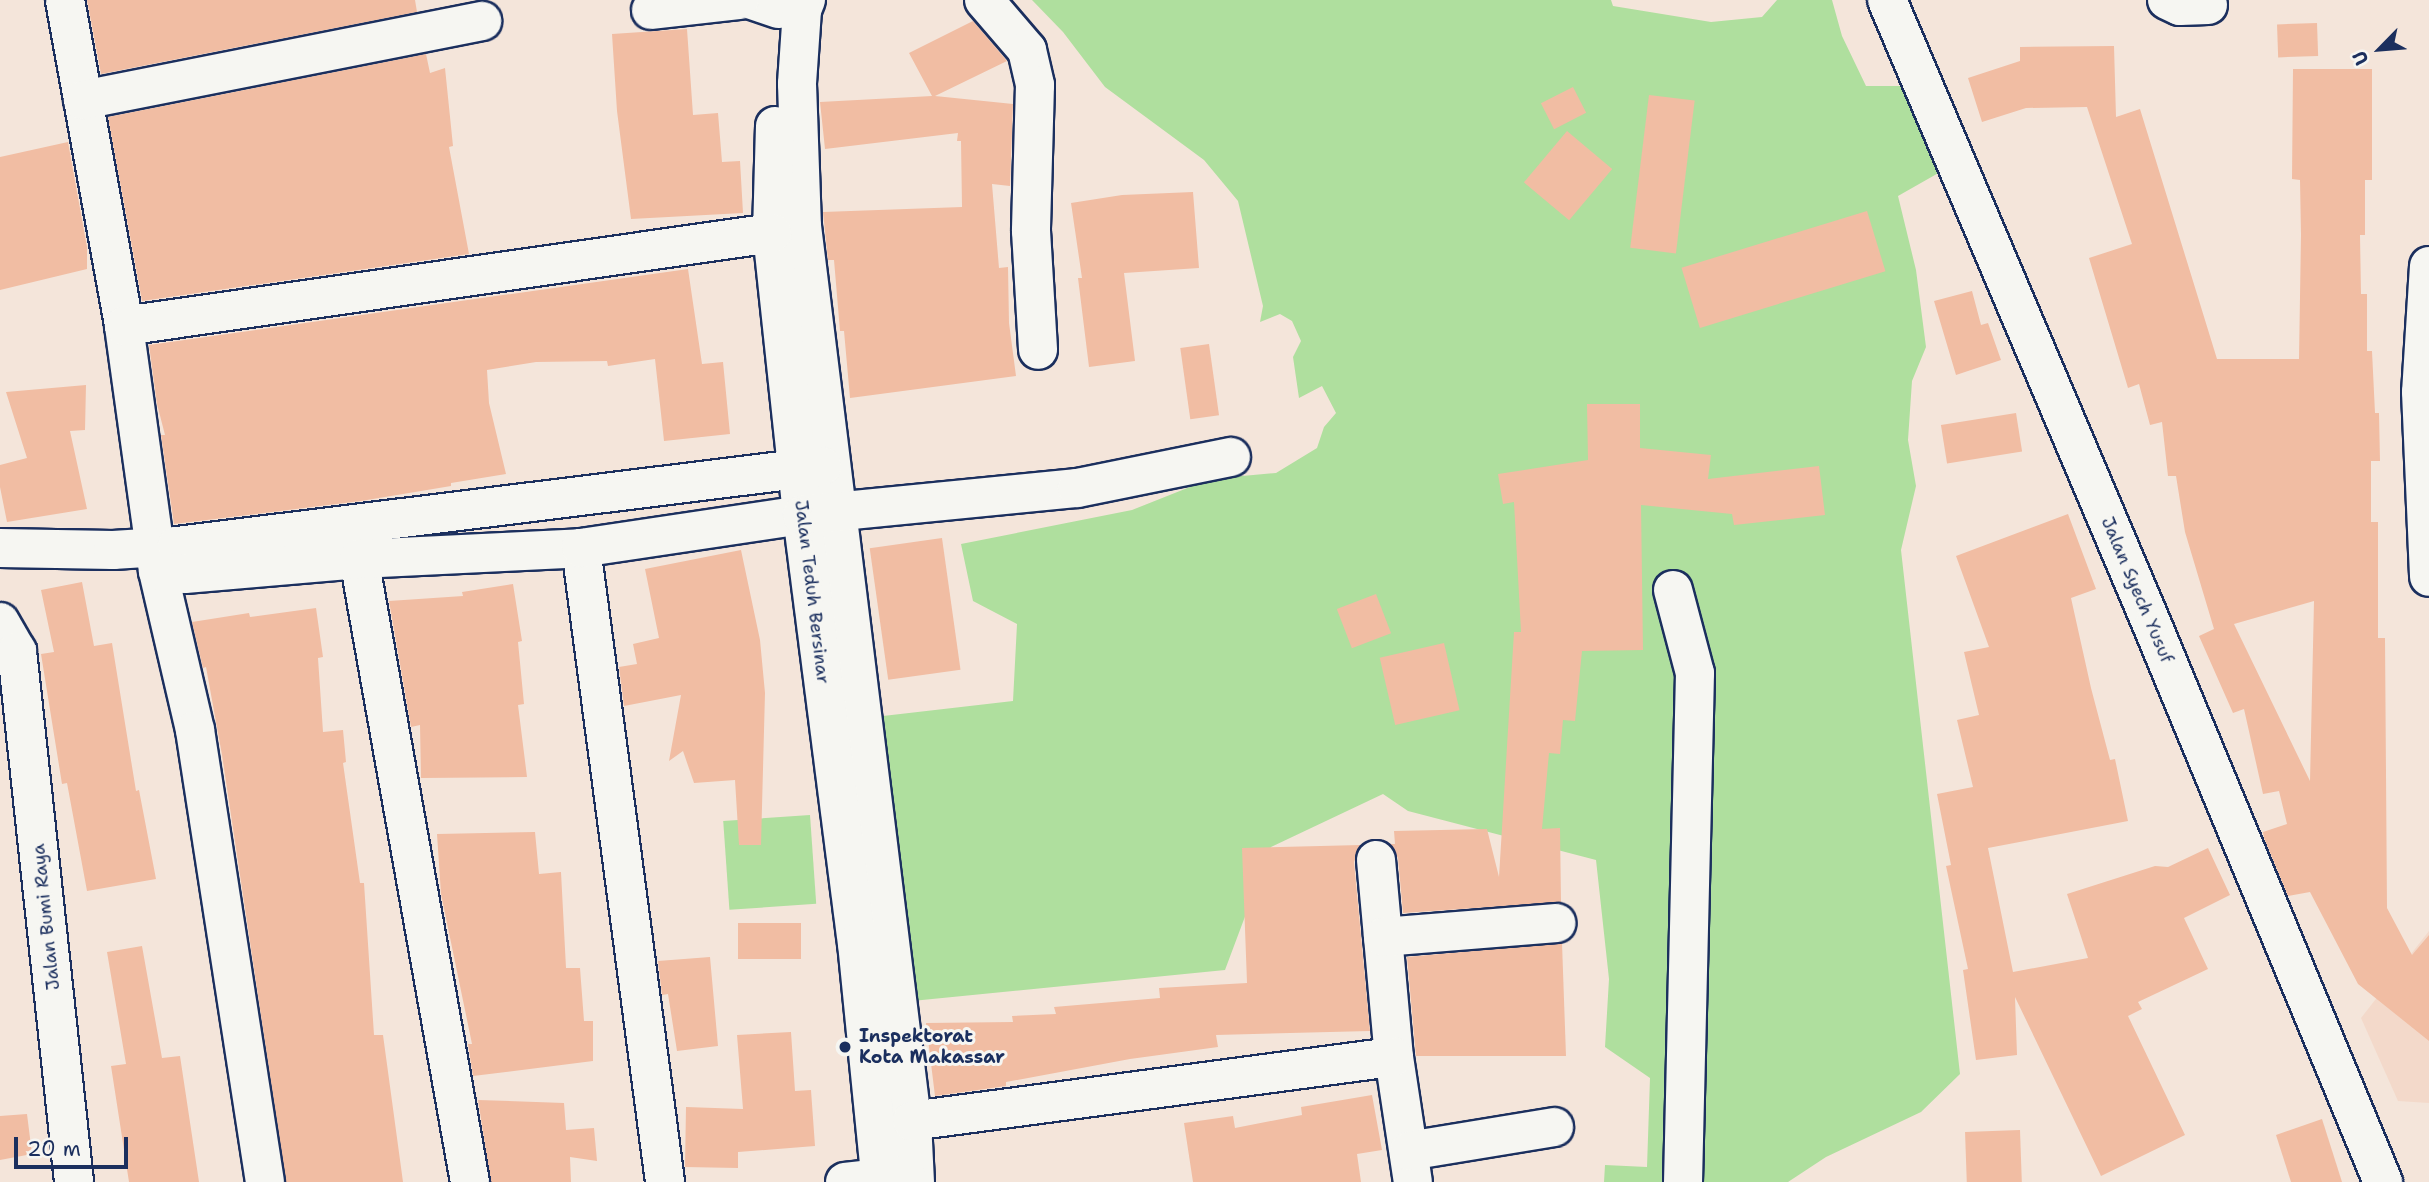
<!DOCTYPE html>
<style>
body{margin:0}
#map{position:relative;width:2429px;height:1182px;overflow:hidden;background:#f4e5da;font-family:"Shantell Sans",sans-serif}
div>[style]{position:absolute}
.built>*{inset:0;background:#f3d9ca}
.green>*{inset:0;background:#afdf9e;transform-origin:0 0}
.building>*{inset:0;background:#f1bda3;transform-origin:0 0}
.roads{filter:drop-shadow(2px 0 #1b2f5e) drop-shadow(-2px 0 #1b2f5e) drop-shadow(0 2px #1b2f5e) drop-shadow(0 -2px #1b2f5e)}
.street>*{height:38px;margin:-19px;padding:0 19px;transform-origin:19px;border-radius:19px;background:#f6f6f2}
.primary>*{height:38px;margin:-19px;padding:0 19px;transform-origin:19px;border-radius:19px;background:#f6f6f2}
.dots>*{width:19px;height:19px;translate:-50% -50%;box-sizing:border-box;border:4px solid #f6f6f2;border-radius:50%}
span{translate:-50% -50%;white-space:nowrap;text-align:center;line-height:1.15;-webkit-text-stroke:6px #f6f6f2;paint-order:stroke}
.street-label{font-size:18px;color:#1b2f5e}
.poi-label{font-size:18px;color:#1b2f5e;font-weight:700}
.left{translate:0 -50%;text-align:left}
.north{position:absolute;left:2345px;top:14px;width:70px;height:70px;-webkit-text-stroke:5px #f6f6f2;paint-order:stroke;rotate:245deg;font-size:19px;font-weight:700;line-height:28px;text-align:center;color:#1b2f5e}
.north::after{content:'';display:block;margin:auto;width:24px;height:32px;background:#1b2f5e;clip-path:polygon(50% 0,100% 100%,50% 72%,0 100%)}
.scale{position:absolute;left:14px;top:1137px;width:114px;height:32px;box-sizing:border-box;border:4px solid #1b2f5e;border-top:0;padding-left:9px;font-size:21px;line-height:24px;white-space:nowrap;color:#1b2f5e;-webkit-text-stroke:5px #f6f6f2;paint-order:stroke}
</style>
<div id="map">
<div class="built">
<i style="clip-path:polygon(2429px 931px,2429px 1103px,2398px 1101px,2361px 1018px)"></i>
</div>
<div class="green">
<i style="clip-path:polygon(1032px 0,1611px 0,1613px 6px,1711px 22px,1762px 17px,1777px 0,1832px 0,1842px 36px,1866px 86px,1901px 86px,1937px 101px,1949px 167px,1898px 196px,1916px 270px,1926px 347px,1912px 381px,1908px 440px,1916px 486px,1901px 550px,1960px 1074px,1921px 1112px,1826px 1157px,1788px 1182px,1604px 1182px,1605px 1165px,1647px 1167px,1650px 1078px,1605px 1047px,1609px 979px,1596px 860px,1408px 811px,1383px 794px,1271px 847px,1225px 970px,912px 1001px,883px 716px,1013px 701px,1017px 624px,973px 601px,961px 544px,1132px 510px,1210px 479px,1276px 473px,1317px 448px,1324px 427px,1336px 413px,1322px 386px,1299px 398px,1293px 357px,1301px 341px,1292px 321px,1280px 314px,1260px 322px,1263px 306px,1238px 201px,1204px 160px,1105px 87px,1063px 32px)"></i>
<i style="left:810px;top:815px;width:89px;height:87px;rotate:86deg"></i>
</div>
<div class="building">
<i style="clip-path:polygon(87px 0,415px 0,417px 12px,101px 74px)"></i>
<i style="clip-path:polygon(973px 21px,1007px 61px,935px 96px,1013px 104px,1010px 186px,992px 184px,999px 268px,1008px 267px,1009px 323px,1016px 376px,850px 398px,844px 331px,840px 331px,834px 260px,828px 260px,823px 212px,962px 207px,961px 141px,957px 141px,958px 133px,825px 149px,820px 102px,932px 96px,909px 53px)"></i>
<i style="left:2317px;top:23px;width:33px;height:40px;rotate:88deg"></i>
<i style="clip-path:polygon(687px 29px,693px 115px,718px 113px,722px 162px,740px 161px,743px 213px,631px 219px,617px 111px,612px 34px)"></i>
<i style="clip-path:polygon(evenodd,2114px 46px,2116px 117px,2140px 109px,2217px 359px,2299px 359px,2301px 235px,2300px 180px,2292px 179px,2293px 69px,2372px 69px,2372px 180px,2365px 180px,2365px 235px,2360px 235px,2361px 294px,2367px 294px,2367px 351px,2372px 351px,2375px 413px,2379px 413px,2380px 461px,2371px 461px,2371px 522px,2378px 522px,2378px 638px,2385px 638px,2387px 908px,2412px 955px,2429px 935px,2429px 1041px,2358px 984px,2310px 892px,2288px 896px,2264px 838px,2263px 832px,2287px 824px,2279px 791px,2263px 794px,2244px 709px,2233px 713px,2199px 636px,2214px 629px,2185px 532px,2176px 476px,2168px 476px,2162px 422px,2150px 425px,2139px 384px,2128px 388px,2089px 258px,2132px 244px,2087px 107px,2026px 108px,1982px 122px,1968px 78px,2020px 61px,2020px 47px,2114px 46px,2314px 601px,2310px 781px,2234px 624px,2314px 601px)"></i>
<i style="clip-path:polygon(426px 54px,430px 73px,445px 68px,453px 146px,449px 147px,469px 254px,142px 301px,108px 117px)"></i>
<i style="left:1573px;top:87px;width:29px;height:36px;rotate:63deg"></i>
<i style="left:1649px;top:95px;width:46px;height:154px;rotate:7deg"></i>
<i style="left:1567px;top:131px;width:59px;height:67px;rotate:40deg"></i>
<i style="clip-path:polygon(68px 142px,87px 247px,87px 269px,0 290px,0 157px)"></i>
<i style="clip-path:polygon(1193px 192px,1199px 268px,1124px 273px,1135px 361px,1089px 367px,1078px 278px,1082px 278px,1071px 203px,1122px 195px)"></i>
<i style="left:1867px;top:211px;width:63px;height:194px;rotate:73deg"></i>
<i style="clip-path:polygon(688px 269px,702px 364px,723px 362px,730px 434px,664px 441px,655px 359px,608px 366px,607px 361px,536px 362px,487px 370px,489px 403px,506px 474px,451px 483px,451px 486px,361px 501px,174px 524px,161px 435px,165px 435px,157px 404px,149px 345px)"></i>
<i style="clip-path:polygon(1972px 291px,1981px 325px,1988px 323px,2001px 360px,1956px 375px,1934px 301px)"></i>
<i style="left:1209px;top:344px;width:72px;height:29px;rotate:82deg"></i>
<i style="clip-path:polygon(86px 385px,85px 430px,70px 431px,87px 509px,7px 522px,0 487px,0 465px,27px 458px,6px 392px)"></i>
<i style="clip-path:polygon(1587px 404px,1640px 404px,1640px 448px,1711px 455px,1708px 479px,1819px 466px,1825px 515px,1734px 525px,1732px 514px,1641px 505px,1643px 650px,1582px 651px,1575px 721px,1563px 720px,1560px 754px,1549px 753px,1542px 829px,1560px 828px,1561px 902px,1403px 913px,1398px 858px,1390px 844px,1395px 844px,1394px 831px,1487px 829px,1499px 877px,1514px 632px,1521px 632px,1514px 502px,1503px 504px,1498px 474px,1588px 460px)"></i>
<i style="left:2016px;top:413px;width:39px;height:76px;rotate:81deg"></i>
<i style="clip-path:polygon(2068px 514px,2096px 589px,2071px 598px,2091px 688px,2110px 760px,2115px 759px,2128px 821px,1988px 848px,2013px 972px,2088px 958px,2067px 894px,2155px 866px,2168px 867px,2208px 848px,2230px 895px,2184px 918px,2208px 969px,2138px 1002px,2142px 1009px,2128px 1016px,2185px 1135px,2101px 1176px,2015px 997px,2017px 1055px,1976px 1060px,1963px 970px,1968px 969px,1946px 866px,1951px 865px,1937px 794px,1973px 787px,1957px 720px,1979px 715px,1964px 652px,1989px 647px,1956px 556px)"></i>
<i style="left:942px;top:538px;width:133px;height:73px;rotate:82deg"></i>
<i style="clip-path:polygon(741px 550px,760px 640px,765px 693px,761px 845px,739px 845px,735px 780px,694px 783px,683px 751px,669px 761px,681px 695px,624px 706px,619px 667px,637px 664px,633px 644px,659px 638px,645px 569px)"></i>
<i style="clip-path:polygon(82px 582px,94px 646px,112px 643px,136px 791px,139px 790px,156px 879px,87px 891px,67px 783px,62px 784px,41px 654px,54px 652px,41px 590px)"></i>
<i style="clip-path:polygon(513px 584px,522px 641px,518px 642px,524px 704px,518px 705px,527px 777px,421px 778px,420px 725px,411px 727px,389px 601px,463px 596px,462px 592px)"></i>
<i style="left:1376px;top:594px;width:42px;height:42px;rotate:69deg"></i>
<i style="clip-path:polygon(316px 608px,323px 657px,318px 658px,323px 732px,343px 730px,346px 762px,343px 763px,360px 883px,364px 883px,374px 1035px,383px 1035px,403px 1182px,286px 1182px,222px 755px,206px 667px,203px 668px,192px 622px,249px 613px,250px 617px)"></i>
<i style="left:1444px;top:643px;width:69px;height:66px;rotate:77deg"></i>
<i style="clip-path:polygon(535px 832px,539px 874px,561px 872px,566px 968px,580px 968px,584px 1021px,593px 1021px,593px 1061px,473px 1076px,468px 1044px,472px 1044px,441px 894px,437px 834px)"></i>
<i style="clip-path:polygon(1361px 845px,1354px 862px,1370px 1031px,1216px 1035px,1218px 1047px,1130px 1059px,1006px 1082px,1006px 1086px,935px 1096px,926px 1023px,1013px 1022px,1012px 1016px,1056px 1014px,1054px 1007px,1160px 998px,1159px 988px,1247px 983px,1242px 848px)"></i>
<i style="left:738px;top:923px;width:63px;height:36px"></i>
<i style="clip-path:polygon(1562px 943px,1566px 1056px,1416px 1056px,1407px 957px)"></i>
<i style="clip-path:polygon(142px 946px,162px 1058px,180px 1056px,199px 1182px,129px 1182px,111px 1066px,126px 1064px,107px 952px)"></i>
<i style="clip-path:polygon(710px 957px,718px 1046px,677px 1051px,668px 994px,662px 995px,658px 961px)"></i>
<i style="clip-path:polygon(791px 1032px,795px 1091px,811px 1090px,815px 1146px,738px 1152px,738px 1168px,685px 1167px,686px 1107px,743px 1109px,737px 1035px)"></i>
<i style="clip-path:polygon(1372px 1095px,1382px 1150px,1357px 1154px,1361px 1182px,1193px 1182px,1184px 1123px,1233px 1116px,1235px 1128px,1302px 1115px,1301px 1107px)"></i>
<i style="clip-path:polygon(478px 1100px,564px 1103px,566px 1130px,594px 1128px,597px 1161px,570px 1157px,571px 1182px,491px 1182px)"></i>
<i style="clip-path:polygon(27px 1114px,32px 1154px,0 1160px,0 1116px)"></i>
<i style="clip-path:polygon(2322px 1119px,2342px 1182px,2291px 1182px,2276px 1135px)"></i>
<i style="left:2020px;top:1130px;width:52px;height:55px;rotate:88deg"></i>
</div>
<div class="roads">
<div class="street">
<i style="left:65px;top:0;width:331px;rotate:79.7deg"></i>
<i style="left:124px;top:326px;width:247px;rotate:82.1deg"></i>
<i style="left:158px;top:571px;width:163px;rotate:76.9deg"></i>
<i style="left:195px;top:730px;width:457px;rotate:81.2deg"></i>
<i style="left:752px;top:0;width:28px;rotate:19deg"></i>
<i style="left:806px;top:0;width:11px;rotate:112deg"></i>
<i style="left:802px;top:10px;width:74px;rotate:93.9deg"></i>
<i style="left:797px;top:84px;width:142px;rotate:88deg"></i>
<i style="left:802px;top:226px;width:902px;rotate:82.99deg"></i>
<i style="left:912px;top:1121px;width:61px;rotate:87.2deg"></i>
<i style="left:984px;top:0;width:66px;rotate:49.3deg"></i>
<i style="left:1027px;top:50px;width:36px;rotate:77deg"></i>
<i style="left:1035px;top:85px;width:146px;rotate:91.6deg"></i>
<i style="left:1031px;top:231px;width:119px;rotate:86.6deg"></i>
<i style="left:2167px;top:0;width:14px;rotate:25deg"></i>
<i style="left:2180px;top:6px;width:28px;rotate:-2deg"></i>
<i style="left:651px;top:10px;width:89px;rotate:-6.5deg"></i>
<i style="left:83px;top:100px;width:407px;rotate:-11.2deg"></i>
<i style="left:775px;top:126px;width:107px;rotate:91.6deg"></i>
<i style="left:772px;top:233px;width:284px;rotate:83.9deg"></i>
<i style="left:802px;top:515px;width:432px;rotate:82.7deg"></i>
<i style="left:857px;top:943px;width:240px;rotate:84.3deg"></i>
<i style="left:2429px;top:266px;width:126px;rotate:93.6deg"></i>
<i style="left:2421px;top:392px;width:185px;rotate:87.5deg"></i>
<i style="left:124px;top:326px;width:655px;rotate:-8.17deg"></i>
<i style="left:0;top:548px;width:113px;rotate:1deg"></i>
<i style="left:113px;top:550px;width:64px;rotate:-3.6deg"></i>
<i style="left:177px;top:546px;width:650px;rotate:-7.07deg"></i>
<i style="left:581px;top:548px;width:640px;rotate:82.45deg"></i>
<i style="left:359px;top:559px;width:633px;rotate:79.9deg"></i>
<i style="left:158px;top:571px;width:27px;rotate:6deg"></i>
<i style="left:185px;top:574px;width:175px;rotate:-4.9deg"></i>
<i style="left:359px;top:559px;width:222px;rotate:-2.8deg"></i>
<i style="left:581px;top:548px;width:223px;rotate:-8.5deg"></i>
<i style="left:802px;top:515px;width:276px;rotate:-5.6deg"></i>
<i style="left:1077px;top:488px;width:157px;rotate:-11.4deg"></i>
<i style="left:1673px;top:590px;width:86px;rotate:75.2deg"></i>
<i style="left:1695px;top:673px;width:509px;rotate:91.35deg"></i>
<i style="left:0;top:622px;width:34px;rotate:60deg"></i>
<i style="left:17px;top:651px;width:534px;rotate:83.87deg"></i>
<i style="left:1376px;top:860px;width:198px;rotate:84.8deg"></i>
<i style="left:1394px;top:1057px;width:126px;rotate:81.4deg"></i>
<i style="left:1383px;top:937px;width:174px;rotate:-4.6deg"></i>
<i style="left:912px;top:1121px;width:486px;rotate:-7.6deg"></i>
<i style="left:1409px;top:1151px;width:147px;rotate:-9.4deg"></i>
<i style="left:845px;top:1182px;width:61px;rotate:-6.5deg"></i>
</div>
<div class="primary">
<i style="left:1887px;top:0;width:681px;rotate:67.01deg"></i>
<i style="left:2153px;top:627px;width:601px;rotate:67.49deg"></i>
</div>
</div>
<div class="dots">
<i style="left:845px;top:1047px;background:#1b2f5e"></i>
</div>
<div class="street-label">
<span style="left:2137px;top:590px;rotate:67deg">Jalan Syech Yusuf</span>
<span style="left:812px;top:592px;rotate:83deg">Jalan Teduh Bersinar</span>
<span style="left:46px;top:917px;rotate:-96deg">Jalan Bumi Raya</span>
</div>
<div class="poi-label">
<span class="left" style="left:859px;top:1047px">Inspektorat<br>Kota Makassar</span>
</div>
<div class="north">U</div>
<div class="scale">20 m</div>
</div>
